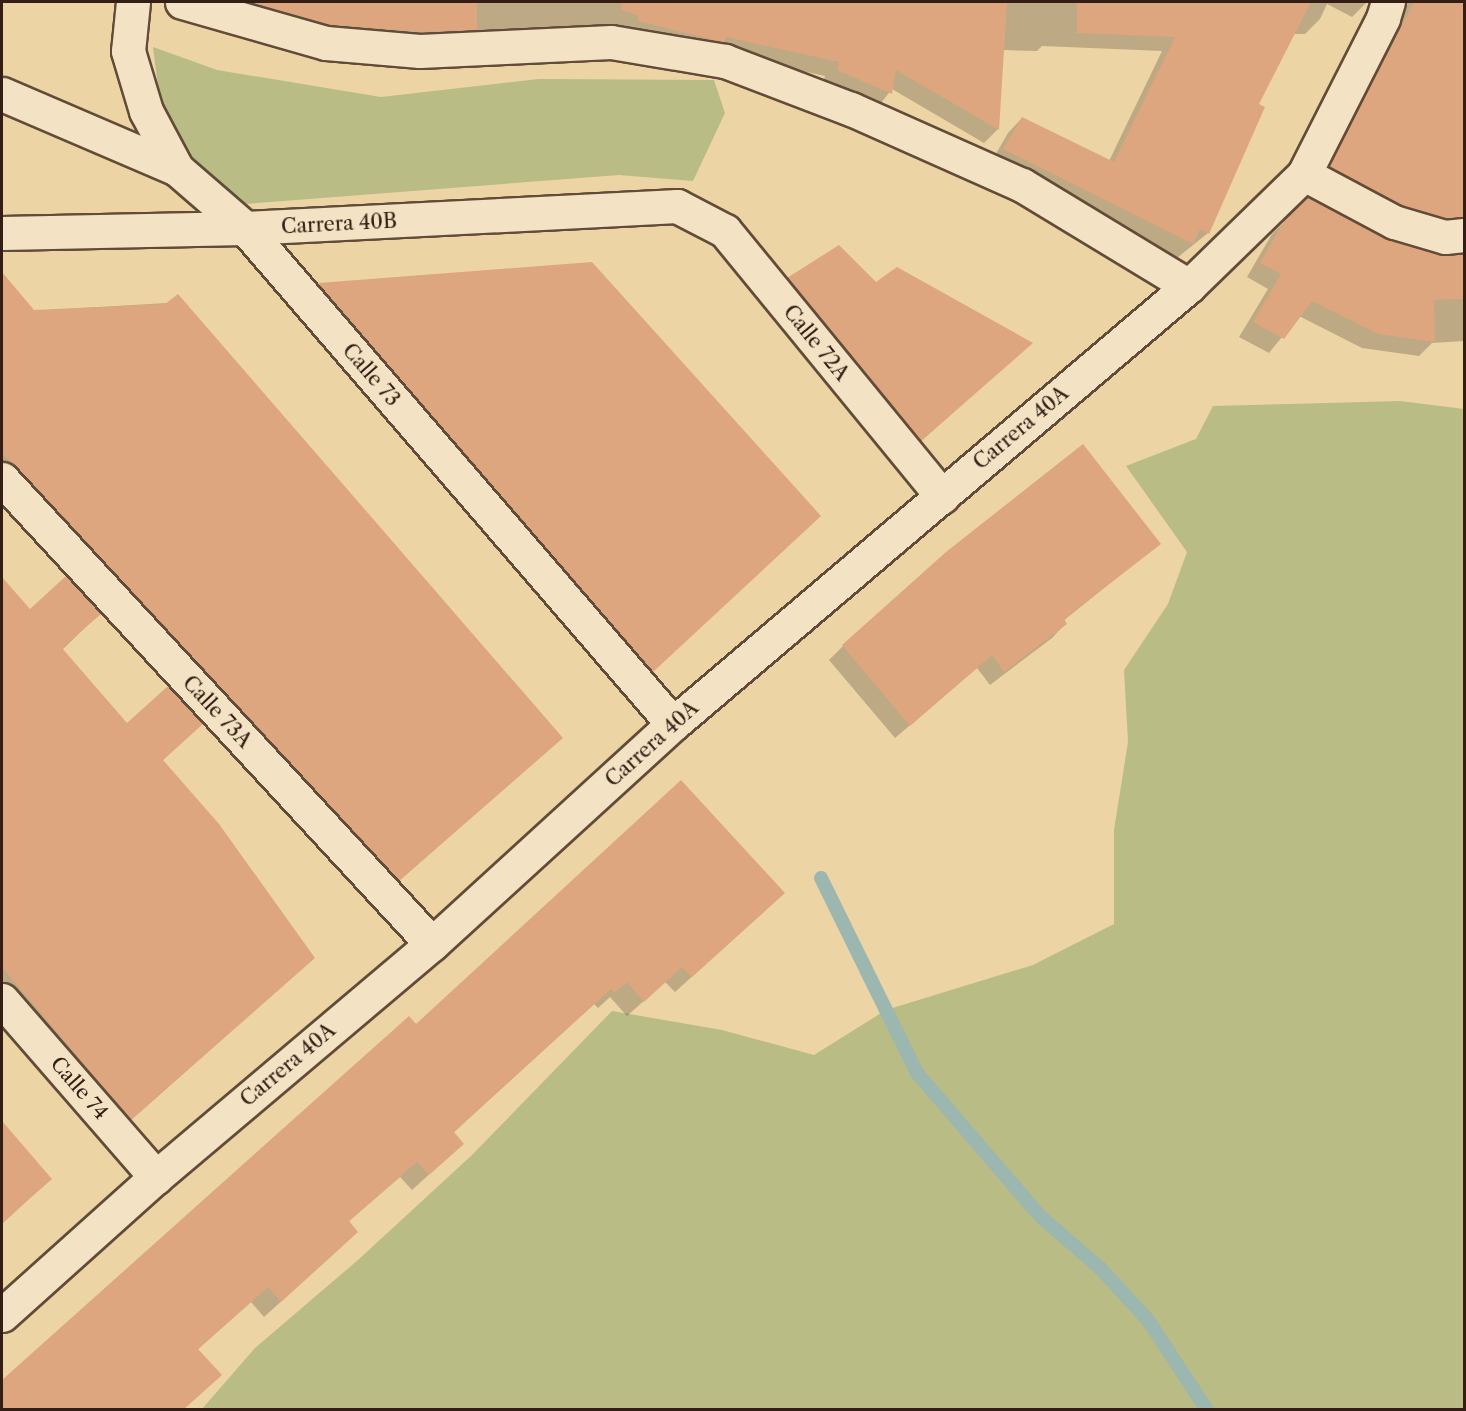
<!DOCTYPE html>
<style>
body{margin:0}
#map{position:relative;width:1466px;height:1411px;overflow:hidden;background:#edd4a4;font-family:"Libre Caslon Text",serif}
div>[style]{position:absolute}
.green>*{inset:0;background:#b9bc85}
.shadow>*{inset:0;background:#0003}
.stream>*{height:14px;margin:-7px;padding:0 7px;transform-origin:7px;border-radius:7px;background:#9cb6b0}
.building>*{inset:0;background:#dea67f}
.roads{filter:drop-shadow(2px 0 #624b38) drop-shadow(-2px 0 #624b38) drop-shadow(0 2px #624b38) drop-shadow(0 -2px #624b38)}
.minor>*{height:33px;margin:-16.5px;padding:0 16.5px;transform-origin:16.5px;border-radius:16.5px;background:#f3e3c4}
span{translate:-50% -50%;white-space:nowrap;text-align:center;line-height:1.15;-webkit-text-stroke:4.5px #f3e3c4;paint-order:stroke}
.street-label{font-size:20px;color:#331d14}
.frame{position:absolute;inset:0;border:3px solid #331d14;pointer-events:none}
</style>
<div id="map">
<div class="green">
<i style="clip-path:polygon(153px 47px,217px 70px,381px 97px,539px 79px,714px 80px,725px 113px,693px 181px,619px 175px,245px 204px,214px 188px,183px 151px,159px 94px)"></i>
<i style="clip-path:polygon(1400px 401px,1464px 409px,1464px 1409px,202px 1409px,255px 1348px,358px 1260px,472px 1155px,612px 1011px,722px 1030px,814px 1055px,886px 1010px,1033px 965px,1114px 924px,1114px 830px,1128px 742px,1124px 670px,1168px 604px,1187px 552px,1126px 466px,1196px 439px,1213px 406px)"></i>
</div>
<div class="shadow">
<i style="clip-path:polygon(218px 2px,1367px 2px,1352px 17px,1327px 4px,1320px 19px,1305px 34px,1292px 34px,1257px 105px,1208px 233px,1177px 258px,990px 164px,1008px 133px,1022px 118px,1109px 161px,1162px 51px,1042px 46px,1037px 51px,1003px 50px,998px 129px,984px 143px,892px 89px,877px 108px,823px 84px,825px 76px,713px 51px,405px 46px)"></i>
<i style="clip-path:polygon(1382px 2px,1464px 2px,1464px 238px,1316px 181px)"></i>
<i style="clip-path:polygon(1308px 199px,1385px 240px,1440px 256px,1464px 255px,1464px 341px,1432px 343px,1419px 356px,1362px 348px,1299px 316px,1269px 353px,1239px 337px,1268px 289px,1247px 277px,1272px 234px)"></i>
<i style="clip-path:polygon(591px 263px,805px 530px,638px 684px,305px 298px,318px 285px)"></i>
<i style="clip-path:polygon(788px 279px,876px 284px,1031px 343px,900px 460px,768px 299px)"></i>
<i style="clip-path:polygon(18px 294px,33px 311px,183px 302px,561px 738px,383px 895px,2px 486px,2px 308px)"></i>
<i style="clip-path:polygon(1159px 544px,1063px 621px,1065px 624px,1052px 638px,990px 685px,977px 668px,895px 738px,829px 660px,843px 646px)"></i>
<i style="clip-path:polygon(2px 579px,29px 611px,99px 614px,62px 650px,127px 725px,201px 724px,162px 761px,313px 958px,111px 1138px,2px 1010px)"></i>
<i style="clip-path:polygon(767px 909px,675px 992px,665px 982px,627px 1016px,610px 997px,598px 1008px,594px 1004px,453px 1133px,446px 1159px,412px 1190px,400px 1177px,348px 1222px,340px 1248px,264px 1317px,251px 1302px,197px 1350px,183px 1410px,2px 1410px,2px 1383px,378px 1045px,416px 1026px)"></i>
<i style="clip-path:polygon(2px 1123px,50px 1179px,2px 1224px)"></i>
</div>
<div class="stream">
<i style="left:821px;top:878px;width:217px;rotate:63.8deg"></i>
<i style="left:917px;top:1073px;width:190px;rotate:49.3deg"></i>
<i style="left:1041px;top:1217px;width:78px;rotate:40.8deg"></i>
<i style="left:1100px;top:1268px;width:71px;rotate:47.3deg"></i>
<i style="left:1148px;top:1320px;width:108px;rotate:56.8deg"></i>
</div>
<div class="building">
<i style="clip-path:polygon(249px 2px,477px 2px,477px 30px,420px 32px,329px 24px)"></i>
<i style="clip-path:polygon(622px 2px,1007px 2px,999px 130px,896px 70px,892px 94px,837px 70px,839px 62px,726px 37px,724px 42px,719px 41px,638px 21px,638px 15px,621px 10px)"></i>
<i style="clip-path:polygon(1077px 2px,1311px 2px,1259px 104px,1265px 107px,1209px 234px,1200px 229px,1193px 244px,1003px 149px,1022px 117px,1114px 162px,1175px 37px,1077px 33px)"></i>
<i style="clip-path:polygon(1414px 2px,1464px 2px,1464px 217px,1447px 218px,1401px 205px,1329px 166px)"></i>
<i style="clip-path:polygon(1307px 197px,1388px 240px,1440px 255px,1464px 254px,1464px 299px,1434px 300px,1435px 342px,1378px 334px,1312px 301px,1284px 339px,1253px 322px,1281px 274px,1260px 263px,1286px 218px)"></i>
<i style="clip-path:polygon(839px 245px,876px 282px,897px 267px,1033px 343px,921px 441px,787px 278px)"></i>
<i style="clip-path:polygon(592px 262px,821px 516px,653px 672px,318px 283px)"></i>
<i style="clip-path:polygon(2px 272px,34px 310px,165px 304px,178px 294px,563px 738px,399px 881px,2px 453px)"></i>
<i style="clip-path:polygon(1083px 444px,1161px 544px,1064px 619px,1067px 624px,1004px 672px,992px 655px,910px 726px,842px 645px,946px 552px)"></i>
<i style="clip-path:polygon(66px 576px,101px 614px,62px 648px,127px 723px,168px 686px,203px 724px,163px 760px,219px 824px,315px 958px,131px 1120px,2px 967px,2px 577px,30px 609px)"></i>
<i style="clip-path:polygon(681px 780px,785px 893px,692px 977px,682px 967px,644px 1002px,627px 982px,614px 993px,611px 989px,454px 1132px,464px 1144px,429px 1175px,417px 1162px,349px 1221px,358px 1232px,281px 1302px,268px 1287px,198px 1349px,222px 1375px,183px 1410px,2px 1410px,2px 1380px,409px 1016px,416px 1024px)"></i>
<i style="clip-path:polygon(2px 1121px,52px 1179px,2px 1223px)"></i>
</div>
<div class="roads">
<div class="minor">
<i style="left:133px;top:2px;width:49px;rotate:95.8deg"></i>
<i style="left:128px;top:51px;width:63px;rotate:73.3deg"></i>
<i style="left:146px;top:111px;width:66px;rotate:61.9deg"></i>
<i style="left:177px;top:169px;width:90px;rotate:40.9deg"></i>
<i style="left:245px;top:228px;width:655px;rotate:49.21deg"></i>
<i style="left:182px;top:2px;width:150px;rotate:15.9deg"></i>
<i style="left:326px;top:43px;width:94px;rotate:4.9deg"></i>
<i style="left:420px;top:51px;width:191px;rotate:-2.7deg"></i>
<i style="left:611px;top:42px;width:116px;rotate:9.5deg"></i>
<i style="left:725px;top:61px;width:135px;rotate:20.9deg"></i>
<i style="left:851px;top:109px;width:187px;rotate:24deg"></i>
<i style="left:1022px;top:185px;width:195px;rotate:31.2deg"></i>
<i style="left:2px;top:94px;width:190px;rotate:23.2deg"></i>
<i style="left:1304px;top:174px;width:102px;rotate:28.1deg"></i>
<i style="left:1394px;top:222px;width:53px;rotate:16.4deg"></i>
<i style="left:1445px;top:237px;width:19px;rotate:-6deg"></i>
<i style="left:2px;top:233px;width:243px;rotate:-1.2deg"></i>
<i style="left:245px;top:228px;width:433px;rotate:-2.9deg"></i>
<i style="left:677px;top:206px;width:54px;rotate:27.5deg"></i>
<i style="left:725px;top:231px;width:343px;rotate:50.7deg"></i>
<i style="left:2px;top:479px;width:633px;rotate:47.24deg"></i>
<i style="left:2px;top:1000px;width:235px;rotate:49deg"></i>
<i style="left:2px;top:1315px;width:207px;rotate:-41.9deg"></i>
<i style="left:156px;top:1177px;width:361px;rotate:-40.2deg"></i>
<i style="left:432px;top:944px;width:326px;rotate:-42.4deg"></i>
<i style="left:673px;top:724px;width:677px;rotate:-40.33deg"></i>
<i style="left:1189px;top:286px;width:161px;rotate:-44.2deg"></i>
<i style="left:1304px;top:174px;width:175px;rotate:-63.1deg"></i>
<i style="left:1383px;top:18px;width:17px;rotate:-73deg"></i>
</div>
</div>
<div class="street-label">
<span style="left:339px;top:224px;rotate:-3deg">Carrera 40B</span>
<span style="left:816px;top:343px;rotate:51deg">Calle 72A</span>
<span style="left:371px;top:375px;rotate:49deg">Calle 73</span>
<span style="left:1021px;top:428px;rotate:-40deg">Carrera 40A</span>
<span style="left:217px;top:712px;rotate:47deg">Calle 73A</span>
<span style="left:652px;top:744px;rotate:-42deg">Carrera 40A</span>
<span style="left:288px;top:1065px;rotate:-40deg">Carrera 40A</span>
<span style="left:79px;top:1088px;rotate:49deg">Calle 74</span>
</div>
<div class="frame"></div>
</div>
